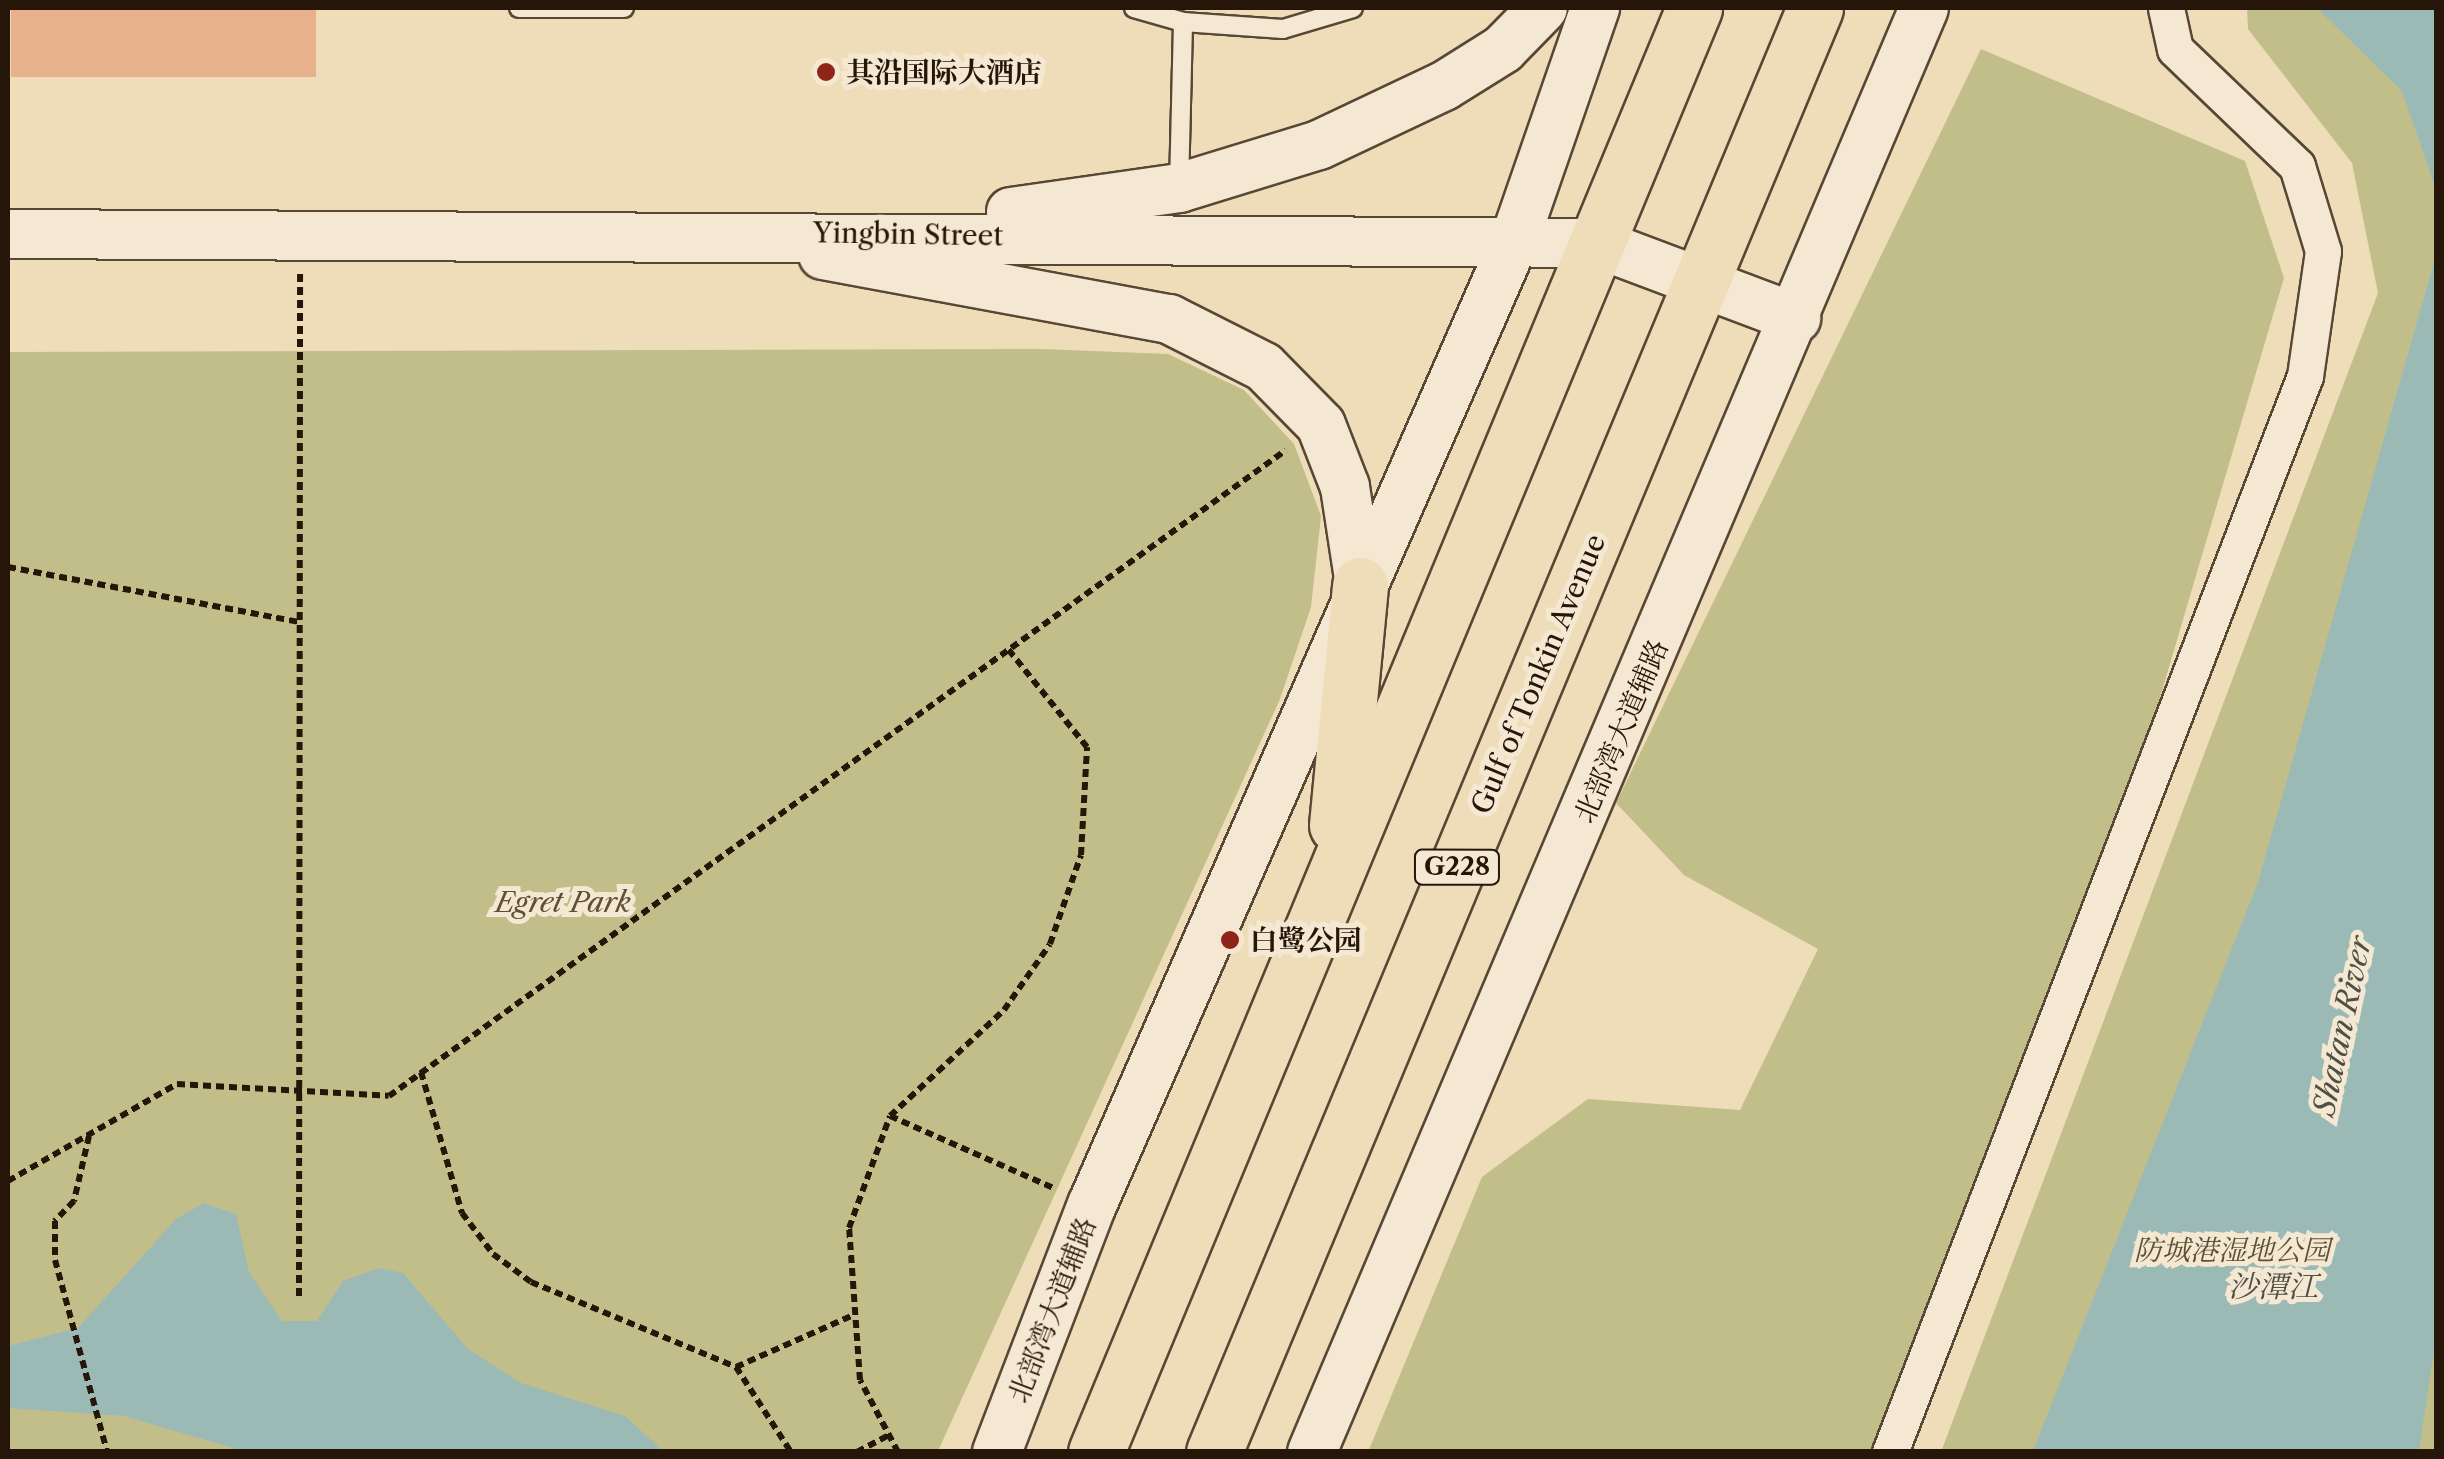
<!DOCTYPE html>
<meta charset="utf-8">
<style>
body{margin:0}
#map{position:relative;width:2444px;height:1459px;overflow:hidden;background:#efdcb9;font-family:"Libre Caslon Text","Noto Serif SC",serif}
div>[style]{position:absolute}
.green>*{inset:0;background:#c1be8a}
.water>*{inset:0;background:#9bbab6}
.building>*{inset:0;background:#e7b18c;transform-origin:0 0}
.path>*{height:6px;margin-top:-3px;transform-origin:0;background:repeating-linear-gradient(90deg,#261509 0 8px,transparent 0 13px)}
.roads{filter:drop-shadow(2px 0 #584735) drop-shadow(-2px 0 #584735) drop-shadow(0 2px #584735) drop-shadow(0 -2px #584735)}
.service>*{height:18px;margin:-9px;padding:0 9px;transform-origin:9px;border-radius:9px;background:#f5e8d2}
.minor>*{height:35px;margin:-17.5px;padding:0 17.5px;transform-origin:17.5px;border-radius:17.5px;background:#f5e8d2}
.secondary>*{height:48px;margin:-24px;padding:0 24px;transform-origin:24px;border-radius:24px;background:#f5e8d2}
.trunk>*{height:55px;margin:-27.5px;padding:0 27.5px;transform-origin:27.5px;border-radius:27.5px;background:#efdcb9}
.dots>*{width:28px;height:28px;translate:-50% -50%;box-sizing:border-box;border:5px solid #f5e8d2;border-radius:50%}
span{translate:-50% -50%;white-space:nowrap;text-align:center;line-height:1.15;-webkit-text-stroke:10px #f5e8d2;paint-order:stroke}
.shield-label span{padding:2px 8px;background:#f5e8d2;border:2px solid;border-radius:8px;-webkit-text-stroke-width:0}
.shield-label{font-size:25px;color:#261509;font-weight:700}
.poi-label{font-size:28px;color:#261509;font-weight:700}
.left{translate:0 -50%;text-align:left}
.street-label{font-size:28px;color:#261509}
.park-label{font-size:28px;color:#5c5036;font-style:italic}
.water-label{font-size:30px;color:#4f4f46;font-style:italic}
.frame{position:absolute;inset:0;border:10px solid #261509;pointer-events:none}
</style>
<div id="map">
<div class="green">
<i style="clip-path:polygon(2247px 8px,2436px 8px,2436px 1451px,1941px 1452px,2378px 293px,2352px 163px,2248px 29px)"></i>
<i style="clip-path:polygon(1981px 49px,2245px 161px,2284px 278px,2020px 1171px,1896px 1451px,1368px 1452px,1482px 1177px,1588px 1099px,1740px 1110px,1818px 949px,1684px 875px,1616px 803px)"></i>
<i style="clip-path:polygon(1042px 349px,1168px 354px,1244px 390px,1294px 444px,1321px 516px,1311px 607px,1280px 699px,938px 1451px,8px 1451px,8px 352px)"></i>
</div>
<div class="water">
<i style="clip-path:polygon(2317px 8px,2436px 8px,2436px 190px,2402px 91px)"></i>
<i style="clip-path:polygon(2436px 255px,2436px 1337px,2419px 1451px,2033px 1451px,2258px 882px)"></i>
<i style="clip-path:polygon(204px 1203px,236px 1214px,249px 1272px,282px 1321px,317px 1321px,343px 1281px,379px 1268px,403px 1273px,468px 1349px,521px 1383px,625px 1416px,663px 1451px,243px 1451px,124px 1416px,8px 1408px,8px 1346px,78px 1328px,176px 1219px)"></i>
</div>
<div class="building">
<i style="left:11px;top:8px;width:305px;height:69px"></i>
</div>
<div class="path">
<i style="left:8px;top:567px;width:297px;rotate:10.7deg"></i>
<i style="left:421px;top:1072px;width:147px;rotate:73.8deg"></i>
<i style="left:462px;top:1213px;width:51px;rotate:52.9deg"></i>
<i style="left:493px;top:1254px;width:47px;rotate:36.4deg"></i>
<i style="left:531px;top:1282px;width:222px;rotate:22.5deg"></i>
<i style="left:736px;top:1367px;width:101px;rotate:57.1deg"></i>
<i style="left:890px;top:1116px;width:178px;rotate:23.8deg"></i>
<i style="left:89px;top:1136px;width:67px;rotate:103deg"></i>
<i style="left:74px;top:1201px;width:28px;rotate:134deg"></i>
<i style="left:55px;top:1221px;width:39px;rotate:90deg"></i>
<i style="left:55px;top:1260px;width:199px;rotate:74.8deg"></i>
<i style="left:8px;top:1181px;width:195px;rotate:-29.9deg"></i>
<i style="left:177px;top:1084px;width:212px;rotate:3.2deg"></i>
<i style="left:389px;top:1096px;width:1105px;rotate:-35.76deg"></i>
<i style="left:299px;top:1296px;width:1022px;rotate:-89.94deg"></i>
<i style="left:736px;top:1367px;width:126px;rotate:-23.9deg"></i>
<i style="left:857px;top:1452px;width:36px;rotate:-28deg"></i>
<i style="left:898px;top:1452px;width:81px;rotate:-117.8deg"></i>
<i style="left:860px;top:1380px;width:152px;rotate:-94.1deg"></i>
<i style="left:849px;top:1228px;width:119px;rotate:-69.9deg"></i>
<i style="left:890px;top:1116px;width:156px;rotate:-42.9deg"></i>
<i style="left:1004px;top:1010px;width:80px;rotate:-55.1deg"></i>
<i style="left:1050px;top:944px;width:94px;rotate:-70.8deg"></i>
<i style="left:1081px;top:855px;width:108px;rotate:-86.8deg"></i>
<i style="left:1087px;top:747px;width:126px;rotate:-128.9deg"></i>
</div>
<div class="roads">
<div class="service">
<i style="left:519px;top:8px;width:105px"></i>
<i style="left:1134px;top:8px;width:51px;rotate:15.9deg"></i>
<i style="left:1183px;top:22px;width:100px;rotate:4deg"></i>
<i style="left:1283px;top:29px;width:73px;rotate:-16.7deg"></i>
<i style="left:1179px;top:187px;width:165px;rotate:-88.6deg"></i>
</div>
<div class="minor">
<i style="left:1890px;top:1452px;width:1153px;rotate:-68.91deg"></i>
<i style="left:2305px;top:376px;width:126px;rotate:-81.8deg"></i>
<i style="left:2323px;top:251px;width:89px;rotate:-107deg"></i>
<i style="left:2297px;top:166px;width:169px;rotate:-136.2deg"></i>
<i style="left:2175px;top:49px;width:42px;rotate:-102.4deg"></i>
</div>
<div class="secondary">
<i style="left:1011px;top:212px;width:170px;rotate:-8.1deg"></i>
<i style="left:1179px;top:188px;width:146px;rotate:-17.1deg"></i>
<i style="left:1319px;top:145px;width:138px;rotate:-25.3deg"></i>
<i style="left:1444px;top:86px;width:70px;rotate:-32.1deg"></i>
<i style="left:1503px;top:49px;width:57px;rotate:-45.7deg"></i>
<i style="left:8px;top:234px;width:1588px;rotate:0.32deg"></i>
<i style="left:1596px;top:243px;width:214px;rotate:20.6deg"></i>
<i style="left:823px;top:255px;width:352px;rotate:10.5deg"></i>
<i style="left:1169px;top:319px;width:106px;rotate:26.8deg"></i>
<i style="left:1264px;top:367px;width:81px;rotate:45.5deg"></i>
<i style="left:1321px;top:425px;width:66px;rotate:68.8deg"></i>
<i style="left:1345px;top:487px;width:99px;rotate:81.3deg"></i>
<i style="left:997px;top:1452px;width:265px;rotate:-69deg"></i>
<i style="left:1092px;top:1205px;width:1051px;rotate:-66.34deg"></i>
<i style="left:1514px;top:242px;width:248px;rotate:-70.9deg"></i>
<i style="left:1312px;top:1452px;width:1568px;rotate:-67.03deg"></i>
</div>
<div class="trunk">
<i style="left:1337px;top:825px;width:241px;rotate:-84.5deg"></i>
<i style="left:1096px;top:1452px;width:1563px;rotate:-67.5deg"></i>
<i style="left:1214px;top:1452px;width:1564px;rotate:-67.4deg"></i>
</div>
</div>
<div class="dots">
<i style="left:826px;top:72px;background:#8f2418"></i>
<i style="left:1230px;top:940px;background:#8f2418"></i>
</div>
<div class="shield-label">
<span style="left:1457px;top:867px">G228</span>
</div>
<div class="poi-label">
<span class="left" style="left:846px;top:72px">其沿国际大酒店</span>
<span class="left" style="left:1250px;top:940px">白鹭公园</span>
</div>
<div class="street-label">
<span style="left:908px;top:234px;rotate:1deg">Yingbin Street</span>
<span style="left:1538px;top:674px;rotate:-67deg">Gulf of Tonkin Avenue</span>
<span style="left:1621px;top:731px;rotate:-67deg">北部湾大道辅路</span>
<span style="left:1052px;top:1310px;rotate:-69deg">北部湾大道辅路</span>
</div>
<div class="park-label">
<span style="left:563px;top:902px">Egret Park</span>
<span style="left:2232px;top:1250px">防城港湿地公园</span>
</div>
<div class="water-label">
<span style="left:2343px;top:1026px;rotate:-78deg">Shatan River</span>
<span style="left:2273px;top:1287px">沙潭江</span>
</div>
<div class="frame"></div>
</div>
